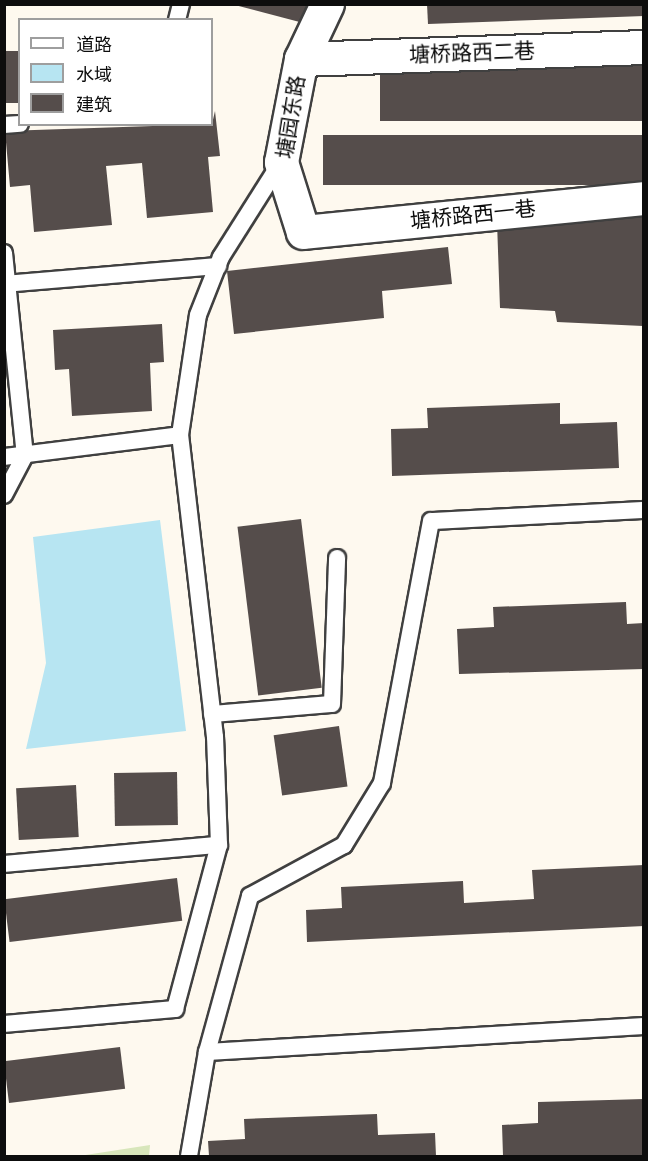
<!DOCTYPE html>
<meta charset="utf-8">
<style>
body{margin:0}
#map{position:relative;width:648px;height:1161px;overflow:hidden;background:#fef9ef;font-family:"Crimson Pro","Noto Sans SC",serif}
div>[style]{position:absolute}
.green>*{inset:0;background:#d8e6bb}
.water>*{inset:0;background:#b7e5f2}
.building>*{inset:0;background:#554d4b;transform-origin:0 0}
.roads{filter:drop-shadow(2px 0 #404040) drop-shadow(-2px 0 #404040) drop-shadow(0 2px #404040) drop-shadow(0 -2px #404040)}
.service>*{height:16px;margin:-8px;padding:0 8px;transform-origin:8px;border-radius:8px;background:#fff}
.minor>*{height:33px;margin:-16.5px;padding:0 16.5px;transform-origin:16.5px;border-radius:16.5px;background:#fff}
span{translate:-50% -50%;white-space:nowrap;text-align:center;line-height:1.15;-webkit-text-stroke:6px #fff;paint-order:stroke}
.street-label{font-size:21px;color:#0d0d0d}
.frame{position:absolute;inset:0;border:6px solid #0d0d0d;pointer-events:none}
.legend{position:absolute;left:18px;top:18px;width:195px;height:108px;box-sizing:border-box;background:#fff;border:2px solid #9e9e9e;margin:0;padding:8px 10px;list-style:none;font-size:18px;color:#0d0d0d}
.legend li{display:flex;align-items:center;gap:12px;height:30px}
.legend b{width:30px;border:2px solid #9e9e9e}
</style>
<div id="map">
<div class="green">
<i style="clip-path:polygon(150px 1145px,149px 1156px,79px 1156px)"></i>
</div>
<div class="water">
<i style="clip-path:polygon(160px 520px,186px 731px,26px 749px,46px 663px,33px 537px)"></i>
</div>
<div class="building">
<i style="clip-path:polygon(231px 4px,317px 4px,311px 25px)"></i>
<i style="clip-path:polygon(427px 4px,644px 4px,644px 16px,428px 24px)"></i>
<i style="left:20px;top:51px;width:52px;height:16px;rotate:90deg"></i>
<i style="left:644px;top:64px;width:57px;height:264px;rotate:90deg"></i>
<i style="clip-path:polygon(215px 111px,220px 156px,208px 157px,213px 212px,147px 218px,142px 163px,106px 166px,112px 225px,34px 232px,30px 185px,10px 187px,5px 131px,212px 124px)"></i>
<i style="left:644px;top:135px;width:50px;height:321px;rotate:90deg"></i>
<i style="clip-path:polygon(644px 211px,643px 326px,557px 322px,555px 311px,500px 308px,497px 222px)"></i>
<i style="clip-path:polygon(448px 247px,452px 284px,382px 291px,384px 318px,234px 334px,227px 271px)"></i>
<i style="clip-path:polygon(162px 324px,164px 362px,150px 363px,152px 411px,72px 416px,69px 369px,55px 370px,53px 330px)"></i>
<i style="clip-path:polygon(560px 403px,560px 424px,617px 422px,619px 468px,392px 476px,391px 429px,428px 428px,427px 408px)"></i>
<i style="left:301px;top:519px;width:170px;height:64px;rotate:83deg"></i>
<i style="clip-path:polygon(626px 602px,627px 624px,644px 623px,644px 669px,459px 674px,457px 629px,494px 627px,493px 607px)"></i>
<i style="left:339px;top:726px;width:61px;height:66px;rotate:82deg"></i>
<i style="left:177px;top:772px;width:53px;height:63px;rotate:89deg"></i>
<i style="left:76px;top:785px;width:52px;height:60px;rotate:87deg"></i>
<i style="clip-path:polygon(644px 865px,644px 926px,307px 942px,306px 910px,342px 908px,341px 887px,463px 881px,464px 903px,534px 899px,532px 870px)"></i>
<i style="left:177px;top:878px;width:43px;height:174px;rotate:83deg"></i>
<i style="left:120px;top:1047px;width:42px;height:117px;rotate:83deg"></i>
<i style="clip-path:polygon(644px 1099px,644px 1156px,503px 1156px,502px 1125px,538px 1123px,538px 1102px)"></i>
<i style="clip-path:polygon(377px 1114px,378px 1135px,435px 1133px,436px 1156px,209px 1156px,208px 1141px,245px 1139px,244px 1119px)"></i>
</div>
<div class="roads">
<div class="service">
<i style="left:177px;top:20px;width:16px;rotate:-76deg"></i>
<i style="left:4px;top:125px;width:16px;rotate:-4deg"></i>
<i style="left:4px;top:253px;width:203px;rotate:84.1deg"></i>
<i style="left:25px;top:455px;width:45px;rotate:117.7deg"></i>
<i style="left:4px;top:284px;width:215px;rotate:-4.8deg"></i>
<i style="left:4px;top:457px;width:177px;rotate:-7.1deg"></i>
<i style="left:180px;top:435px;width:121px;rotate:-81.5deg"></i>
<i style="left:198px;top:315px;width:62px;rotate:-68.4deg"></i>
<i style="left:221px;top:257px;width:112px;rotate:-57.7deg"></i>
<i style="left:644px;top:510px;width:213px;rotate:177deg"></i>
<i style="left:431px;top:521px;width:267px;rotate:100.6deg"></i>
<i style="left:382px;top:783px;width:73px;rotate:121.5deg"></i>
<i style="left:344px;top:845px;width:107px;rotate:151.5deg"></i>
<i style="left:250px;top:896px;width:162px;rotate:105.4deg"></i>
<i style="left:207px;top:1052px;width:438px;rotate:-3.4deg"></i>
<i style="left:212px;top:714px;width:120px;rotate:-4.8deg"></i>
<i style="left:332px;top:704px;width:146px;rotate:-88deg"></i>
<i style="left:4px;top:864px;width:216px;rotate:-5.1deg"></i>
<i style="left:4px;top:1024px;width:172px;rotate:-5deg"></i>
<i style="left:175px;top:1009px;width:170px;rotate:-75deg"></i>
<i style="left:219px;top:845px;width:108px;rotate:-92.1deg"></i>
<i style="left:215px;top:737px;width:304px;rotate:-96.6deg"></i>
<i style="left:189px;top:1156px;width:106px;rotate:-80.2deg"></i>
</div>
<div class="minor">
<i style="left:327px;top:4px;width:61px;rotate:115.3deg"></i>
<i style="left:301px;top:59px;width:105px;rotate:101deg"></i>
<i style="left:281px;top:162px;width:73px;rotate:72.6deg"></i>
<i style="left:303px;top:232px;width:343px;rotate:-5.7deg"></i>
<i style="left:301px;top:59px;width:343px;rotate:-2deg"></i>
</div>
</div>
<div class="street-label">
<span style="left:472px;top:53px;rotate:-2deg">塘桥路西二巷</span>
<span style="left:291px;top:117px;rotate:-81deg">塘园东路</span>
<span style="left:473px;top:215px;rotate:-6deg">塘桥路西一巷</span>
</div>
<div class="frame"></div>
<ul class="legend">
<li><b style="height:8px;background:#fff"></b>道路</li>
<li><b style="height:16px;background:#b7e5f2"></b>水域</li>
<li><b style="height:16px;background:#554d4b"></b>建筑</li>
</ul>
</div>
